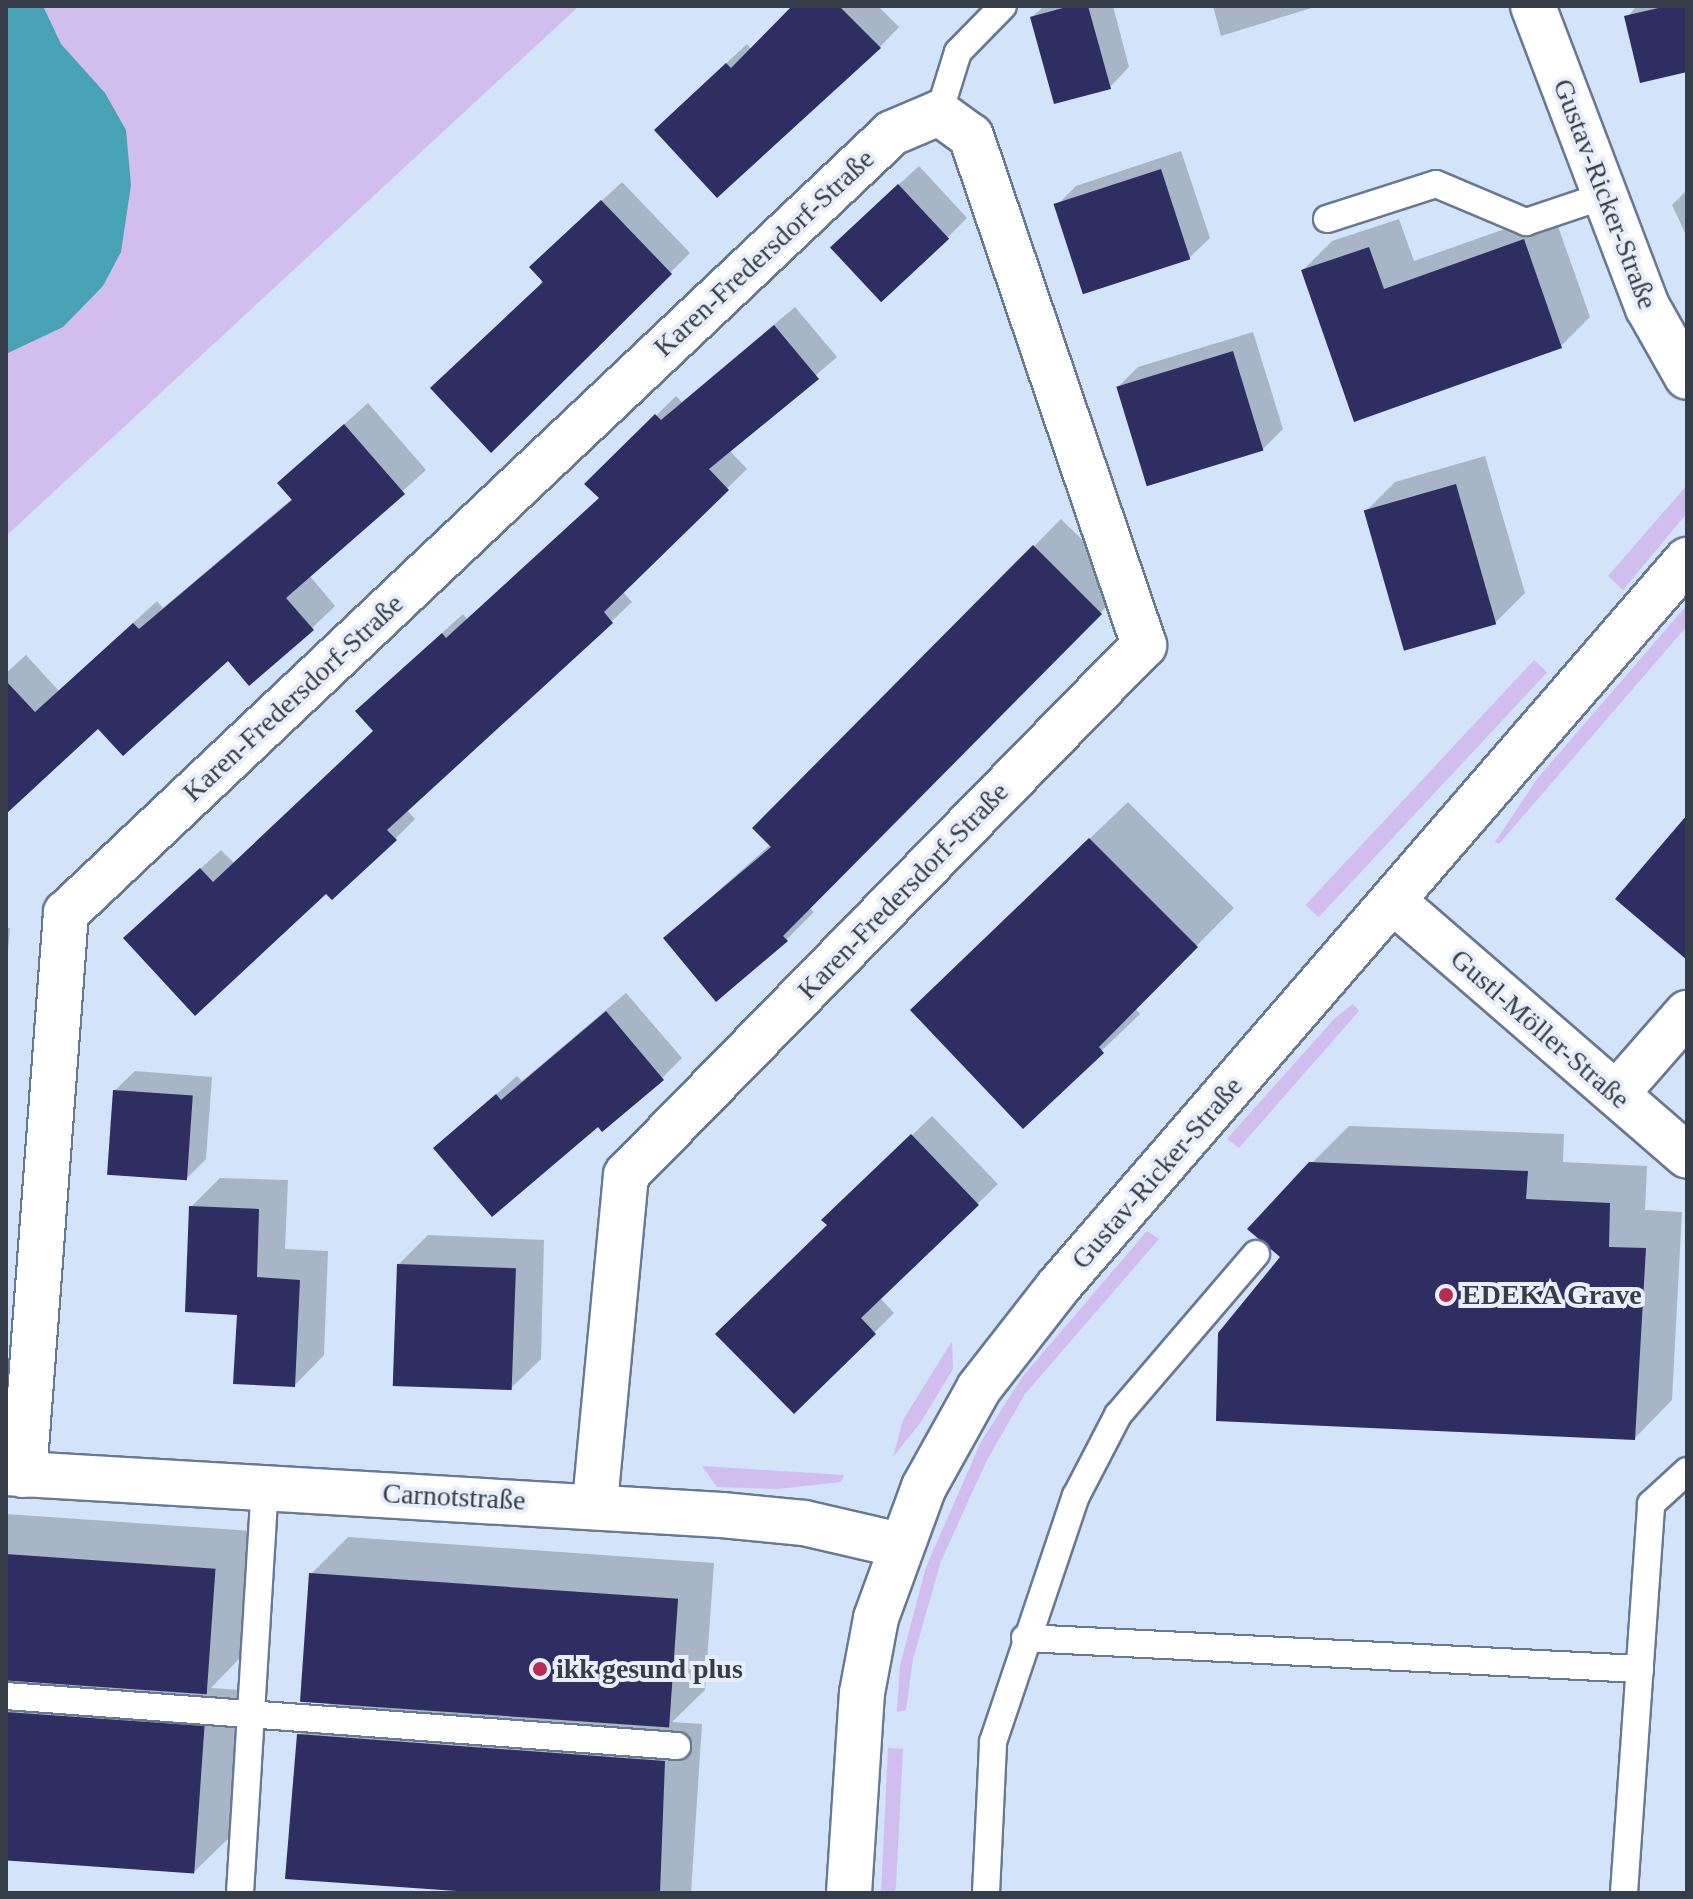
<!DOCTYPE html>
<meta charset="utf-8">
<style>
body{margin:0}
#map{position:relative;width:1693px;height:1899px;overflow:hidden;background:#d3e3f9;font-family:Georgia,serif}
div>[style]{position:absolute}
.green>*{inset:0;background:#d1beee;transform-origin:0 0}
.water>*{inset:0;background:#48a2b5}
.shadow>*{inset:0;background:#0003}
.building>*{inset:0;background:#2e2e62;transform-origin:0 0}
.roads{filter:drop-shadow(2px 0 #687992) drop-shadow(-2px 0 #687992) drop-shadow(0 2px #687992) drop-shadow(0 -2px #687992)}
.lane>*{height:26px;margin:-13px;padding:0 13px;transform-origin:13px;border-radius:13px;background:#fff}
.street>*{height:44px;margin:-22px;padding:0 22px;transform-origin:22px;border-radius:22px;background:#fff}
.secondary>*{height:44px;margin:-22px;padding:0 22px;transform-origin:22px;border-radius:22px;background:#fff}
.dots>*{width:22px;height:22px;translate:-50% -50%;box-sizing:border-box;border:4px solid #e8effb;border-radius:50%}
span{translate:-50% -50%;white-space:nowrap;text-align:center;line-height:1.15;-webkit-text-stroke:8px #e8effb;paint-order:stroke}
.street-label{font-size:28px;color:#353d48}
.poi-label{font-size:28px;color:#353d48;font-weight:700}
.left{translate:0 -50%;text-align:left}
.frame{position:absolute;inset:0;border:8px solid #353d48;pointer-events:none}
</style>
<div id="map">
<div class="green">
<i style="clip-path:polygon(6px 6px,579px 6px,6px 536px)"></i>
<i style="clip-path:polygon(1687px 485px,1687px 513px,1623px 590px,1608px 576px)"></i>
<i style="clip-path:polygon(1687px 605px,1687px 626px,1499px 844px,1495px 842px,1537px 779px)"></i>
<i style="left:1534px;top:660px;width:18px;height:335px;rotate:43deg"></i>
<i style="clip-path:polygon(1353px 1004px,1359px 1011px,1239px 1148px,1227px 1139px,1335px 1018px)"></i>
<i style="clip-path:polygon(1147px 1231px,1159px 1239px,1025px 1394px,986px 1462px,941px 1561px,913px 1659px,906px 1710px,897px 1712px,900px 1665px,926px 1567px,981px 1442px,1023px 1376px)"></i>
<i style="clip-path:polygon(952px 1341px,953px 1369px,921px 1422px,893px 1457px,903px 1420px)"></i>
<i style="clip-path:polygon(702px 1466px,844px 1475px,841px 1482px,778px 1489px,717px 1487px)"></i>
<i style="clip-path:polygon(888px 1748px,903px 1749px,896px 1886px,895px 1893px,881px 1893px)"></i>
</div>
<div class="water">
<i style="clip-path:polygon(6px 6px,43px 6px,61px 44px,105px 93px,126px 130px,131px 185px,121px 252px,103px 286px,63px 327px,6px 354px)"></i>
</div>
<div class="shadow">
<i style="clip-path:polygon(795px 6px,878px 6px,899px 27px,880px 47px,676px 110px,747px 44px,752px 50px)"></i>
<i style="clip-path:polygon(1044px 6px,1113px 6px,1129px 67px,1110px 87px,1032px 17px)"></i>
<i style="clip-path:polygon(1213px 6px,1318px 6px,1221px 36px)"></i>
<i style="clip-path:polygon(1637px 6px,1687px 6px,1687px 70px,1627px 17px)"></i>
<i style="clip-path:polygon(1181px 151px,1210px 238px,1190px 257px,1056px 206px,1076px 186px)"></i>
<i style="clip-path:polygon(919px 166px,967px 218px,947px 238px,853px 227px)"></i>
<i style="clip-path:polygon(622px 182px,690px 253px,491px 450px,551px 248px)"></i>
<i style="clip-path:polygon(1687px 190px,1687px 237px,1672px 205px)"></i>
<i style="clip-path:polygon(1553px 212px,1590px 317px,1561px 346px,1303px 270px,1332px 241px,1399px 219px,1414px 261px)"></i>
<i style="clip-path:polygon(795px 307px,837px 357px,729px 450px,747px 469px,622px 591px,632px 602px,612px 621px,406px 809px,415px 819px,395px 839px,327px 892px,146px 918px,221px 850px,234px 863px,375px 730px,378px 691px,463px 614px,467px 619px,601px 498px,587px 484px,676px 396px,682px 402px)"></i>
<i style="clip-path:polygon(1253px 332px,1283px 429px,1263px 449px,1118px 387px,1138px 367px)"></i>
<i style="clip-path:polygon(368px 403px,426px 470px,309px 575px,335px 606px,312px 628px,228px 658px,98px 726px,6px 811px,6px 673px,26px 655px,59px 691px,157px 601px,163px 608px,293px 498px,279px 483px)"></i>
<i style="clip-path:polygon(1485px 456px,1525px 593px,1496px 622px,1366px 511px,1395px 482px)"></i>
<i style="clip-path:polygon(1061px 519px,1128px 585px,809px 907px,814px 912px,786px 940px,665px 938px,771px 844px,755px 828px)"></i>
<i style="clip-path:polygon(1128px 802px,1234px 908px,1135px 1008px,1140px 1014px,1023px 1126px,950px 972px)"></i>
<i style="clip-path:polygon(6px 928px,10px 928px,6px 975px)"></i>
<i style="clip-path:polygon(626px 993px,682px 1058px,662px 1078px,598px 1124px,435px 1148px,517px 1076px,522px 1081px)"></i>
<i style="clip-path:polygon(135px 1071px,212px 1077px,206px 1159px,186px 1179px,115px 1090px)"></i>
<i style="clip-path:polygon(932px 1116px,998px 1184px,880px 1298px,894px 1313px,794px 1412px,829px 1225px,844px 1200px)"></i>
<i style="clip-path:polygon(1349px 1126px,1564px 1134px,1563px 1162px,1647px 1166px,1645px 1210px,1682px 1212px,1672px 1400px,1635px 1438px,1311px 1164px)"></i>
<i style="clip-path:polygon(220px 1178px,288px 1180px,285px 1249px,328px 1251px,324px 1355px,295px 1385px,239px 1313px,191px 1207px)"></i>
<i style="clip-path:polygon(428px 1235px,544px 1240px,541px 1359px,511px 1388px,399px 1264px)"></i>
<i style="clip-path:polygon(6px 1514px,252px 1531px,243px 1655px,211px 1688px,241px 1690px,233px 1834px,195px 1871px,6px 1858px)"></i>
<i style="clip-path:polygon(348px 1537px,714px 1563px,705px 1690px,672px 1722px,702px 1724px,691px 1893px,516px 1893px,299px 1735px,331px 1702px,311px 1574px)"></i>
</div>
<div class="building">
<i style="clip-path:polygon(792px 6px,839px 6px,881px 48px,717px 198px,654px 130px,726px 63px,731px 68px)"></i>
<i style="clip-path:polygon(1070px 6px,1088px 6px,1111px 89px,1054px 104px,1030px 17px)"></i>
<i style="clip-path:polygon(1667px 6px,1687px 6px,1687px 72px,1640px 83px,1624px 16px)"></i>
<i style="left:1161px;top:169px;width:95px;height:113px;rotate:72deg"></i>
<i style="left:898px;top:184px;width:75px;height:93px;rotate:47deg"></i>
<i style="clip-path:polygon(601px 200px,672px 274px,491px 453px,430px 388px,543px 282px,529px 267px)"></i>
<i style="clip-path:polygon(1524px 239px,1562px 348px,1354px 422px,1301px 270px,1369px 247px,1384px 289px)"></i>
<i style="clip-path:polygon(774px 325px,819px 379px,709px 469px,729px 490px,604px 612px,613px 623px,387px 830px,397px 840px,332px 900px,326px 894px,195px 1016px,123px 938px,200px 868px,213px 882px,373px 731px,355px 711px,442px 633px,446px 638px,599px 498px,584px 484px,655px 414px,661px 420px)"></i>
<i style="left:1233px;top:351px;width:104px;height:122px;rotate:73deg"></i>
<i style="clip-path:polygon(344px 424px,405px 494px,286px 598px,314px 630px,249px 686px,228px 661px,123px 756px,98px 729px,6px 814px,6px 681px,35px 712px,133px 623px,139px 629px,292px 500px,277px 483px)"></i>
<i style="left:1456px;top:484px;width:146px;height:96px;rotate:74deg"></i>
<i style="clip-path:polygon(1033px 545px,1102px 614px,783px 936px,788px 941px,716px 1002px,663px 938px,771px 847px,752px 828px)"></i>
<i style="clip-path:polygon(1687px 815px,1687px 960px,1615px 899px)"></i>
<i style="clip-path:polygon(1089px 838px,1198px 947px,1099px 1047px,1104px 1053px,1023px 1129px,910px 1010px)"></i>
<i style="clip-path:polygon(606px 1011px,664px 1080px,602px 1132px,598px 1127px,492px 1217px,433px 1148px,496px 1094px,501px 1100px)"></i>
<i style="left:113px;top:1090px;width:80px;height:85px;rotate:4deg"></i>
<i style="clip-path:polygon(911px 1134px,979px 1205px,861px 1318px,876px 1334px,794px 1414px,715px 1334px,827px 1225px,821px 1220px)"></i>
<i style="clip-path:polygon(1309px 1162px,1528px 1171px,1526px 1199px,1610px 1203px,1609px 1247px,1646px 1248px,1635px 1440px,1216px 1421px,1218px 1333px,1280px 1257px,1247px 1229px)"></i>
<i style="clip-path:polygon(189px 1206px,259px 1209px,257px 1277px,300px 1280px,295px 1387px,233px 1384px,237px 1315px,185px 1312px)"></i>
<i style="left:397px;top:1264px;width:119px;height:122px;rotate:2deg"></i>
<i style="left:6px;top:1554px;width:210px;height:126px;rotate:4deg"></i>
<i style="left:309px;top:1573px;width:370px;height:129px;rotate:4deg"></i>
<i style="left:6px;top:1712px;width:199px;height:148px;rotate:4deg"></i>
<i style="clip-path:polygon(297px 1734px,665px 1761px,660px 1893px,485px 1893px,285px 1879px)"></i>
</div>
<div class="roads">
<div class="lane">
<i style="left:939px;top:113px;width:64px;rotate:-72.7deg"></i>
<i style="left:958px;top:52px;width:64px;rotate:-45.6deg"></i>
<i style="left:1327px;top:219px;width:114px;rotate:-17.8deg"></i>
<i style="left:1436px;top:184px;width:98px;rotate:22.9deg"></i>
<i style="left:1526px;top:222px;width:84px;rotate:-18.6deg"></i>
<i style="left:1025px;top:1638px;width:616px;rotate:2.89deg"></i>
<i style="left:6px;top:1696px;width:673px;rotate:4.26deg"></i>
<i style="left:240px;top:1893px;width:408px;rotate:-86.5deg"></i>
<i style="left:986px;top:1893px;width:151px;rotate:-87.3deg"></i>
<i style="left:993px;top:1742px;width:260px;rotate:-71.4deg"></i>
<i style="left:1076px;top:1496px;width:91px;rotate:-62.6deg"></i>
<i style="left:1118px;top:1415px;width:212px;rotate:-49.4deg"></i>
<i style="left:1624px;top:1893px;width:390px;rotate:-86deg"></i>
<i style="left:1651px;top:1504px;width:49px;rotate:-42.5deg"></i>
</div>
<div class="street">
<i style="left:1533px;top:6px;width:323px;rotate:69.2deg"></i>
<i style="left:1648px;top:308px;width:79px;rotate:60.5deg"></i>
<i style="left:1393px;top:901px;width:389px;rotate:40.9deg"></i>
<i style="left:1616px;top:1094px;width:108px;rotate:-48.8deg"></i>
<i style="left:6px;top:1473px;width:717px;rotate:3.36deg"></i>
<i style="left:722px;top:1515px;width:82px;rotate:5.6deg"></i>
<i style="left:804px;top:1523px;width:98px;rotate:13deg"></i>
<i style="left:24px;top:1475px;width:564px;rotate:-85.73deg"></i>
<i style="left:66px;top:913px;width:1136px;rotate:-43.36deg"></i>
<i style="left:892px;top:133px;width:51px;rotate:-23.1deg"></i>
<i style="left:939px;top:113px;width:39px;rotate:36deg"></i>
<i style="left:971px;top:136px;width:538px;rotate:71.23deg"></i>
<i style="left:1144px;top:645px;width:741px;rotate:134.34deg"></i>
<i style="left:626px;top:1175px;width:331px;rotate:95.4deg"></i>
</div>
<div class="secondary">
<i style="left:849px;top:1893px;width:200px;rotate:-86.3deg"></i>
<i style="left:862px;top:1693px;width:76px;rotate:-79.4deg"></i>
<i style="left:876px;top:1618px;width:140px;rotate:-69.9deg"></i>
<i style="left:924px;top:1487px;width:113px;rotate:-60.9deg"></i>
<i style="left:979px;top:1388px;width:127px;rotate:-52deg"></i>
<i style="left:1057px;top:1288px;width:963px;rotate:-49.13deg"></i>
</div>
</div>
<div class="dots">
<i style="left:1446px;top:1295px;background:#ba2b54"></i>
<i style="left:540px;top:1669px;background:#ba2b54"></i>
</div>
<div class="street-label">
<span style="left:1605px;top:194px;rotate:69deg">Gustav-Ricker-Straße</span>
<span style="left:764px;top:253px;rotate:-43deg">Karen-Fredersdorf-Straße</span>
<span style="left:293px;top:698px;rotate:-43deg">Karen-Fredersdorf-Straße</span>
<span style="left:903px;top:891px;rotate:-46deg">Karen-Fredersdorf-Straße</span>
<span style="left:1540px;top:1029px;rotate:41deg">Gustl-Möller-Straße</span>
<span style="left:1157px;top:1173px;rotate:-49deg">Gustav-Ricker-Straße</span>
<span style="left:454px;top:1497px;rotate:3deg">Carnotstraße</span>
</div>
<div class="poi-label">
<span class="left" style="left:1462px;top:1295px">EDEKA Grave</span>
<span class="left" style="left:556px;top:1669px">ikk gesund plus</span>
</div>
<div class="frame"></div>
</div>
